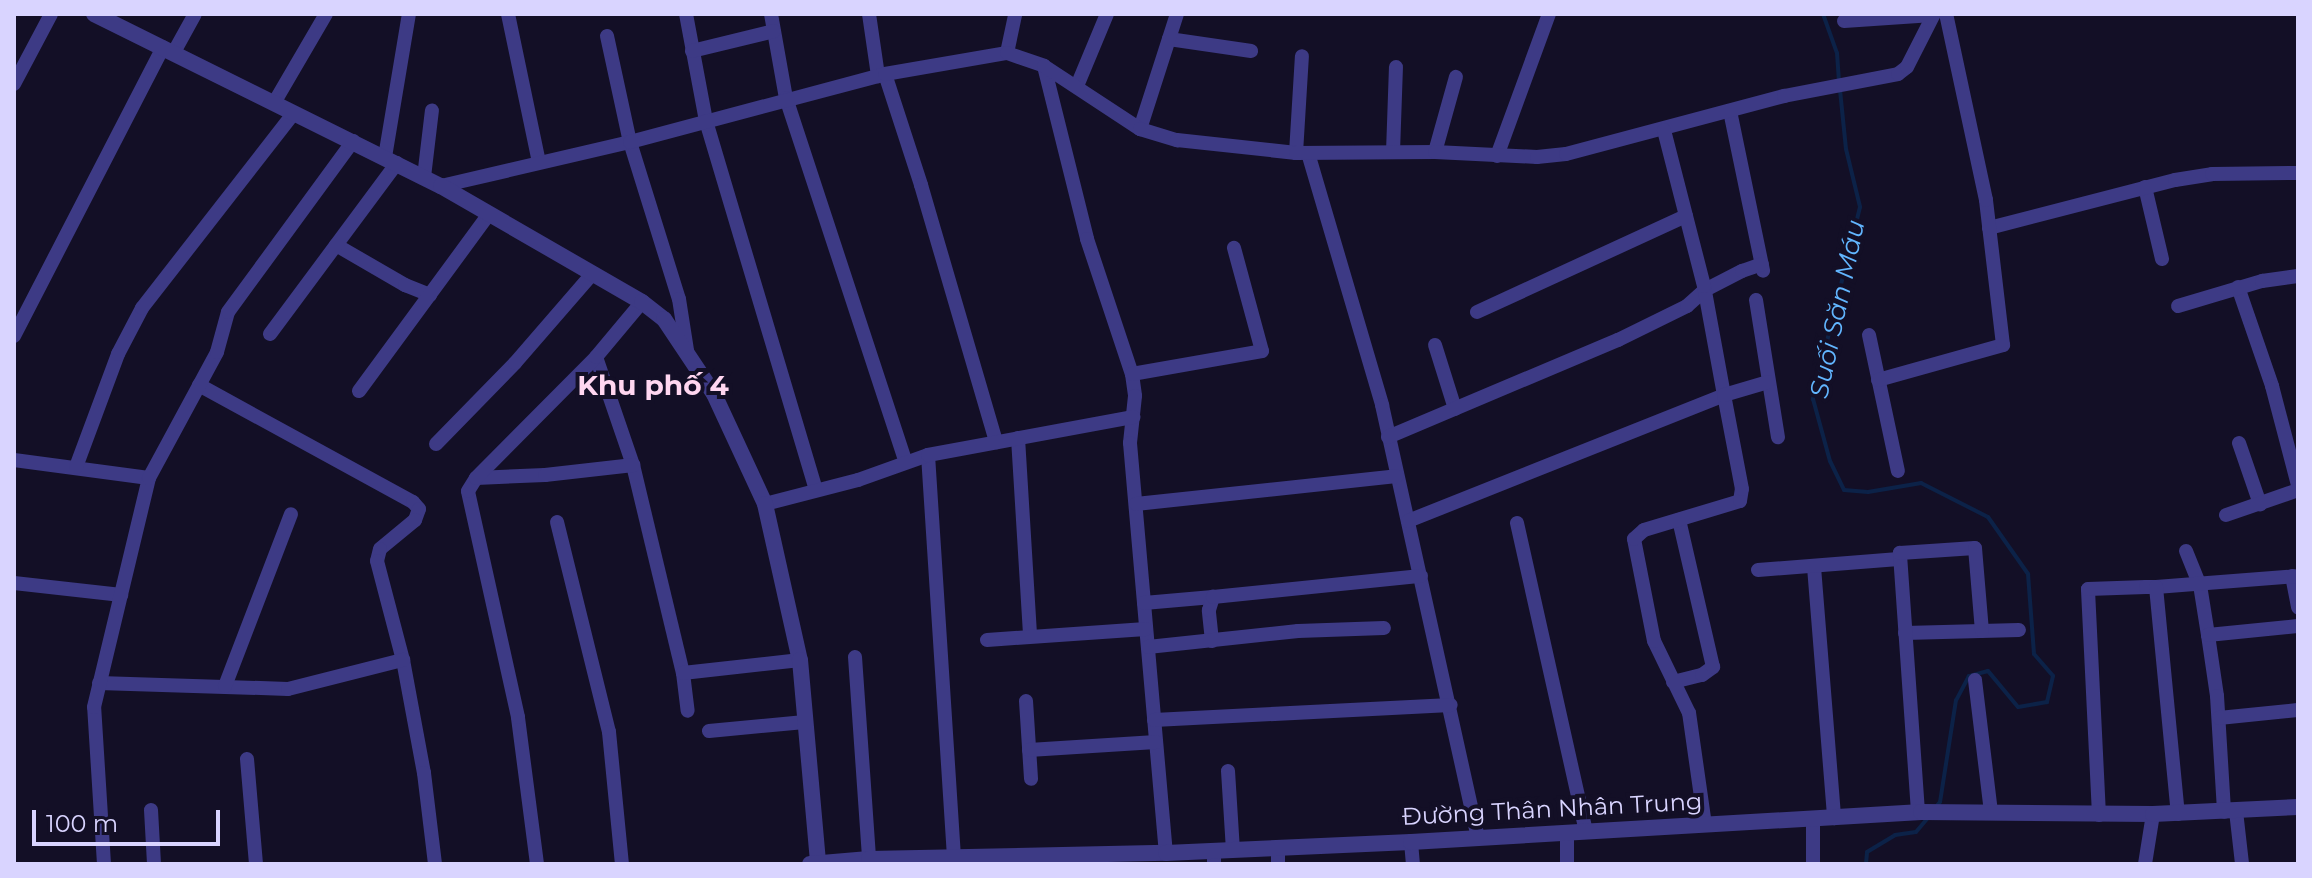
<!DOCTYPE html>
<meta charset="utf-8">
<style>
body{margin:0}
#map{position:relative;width:2312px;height:878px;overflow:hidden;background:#130f26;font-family:Montserrat,sans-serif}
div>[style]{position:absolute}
.stream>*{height:4px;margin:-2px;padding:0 2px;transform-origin:2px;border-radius:2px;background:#0c2248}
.minor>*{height:14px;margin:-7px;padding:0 7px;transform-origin:7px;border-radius:7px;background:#3d3a85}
.tertiary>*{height:16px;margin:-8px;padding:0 8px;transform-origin:8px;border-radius:8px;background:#3d3a85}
span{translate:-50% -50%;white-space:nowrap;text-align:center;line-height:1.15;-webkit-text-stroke:8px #130f26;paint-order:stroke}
.street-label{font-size:24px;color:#d9d4ff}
.water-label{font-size:26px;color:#62b6ff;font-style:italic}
.quarter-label{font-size:28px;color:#ffd6f0;font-weight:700}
.frame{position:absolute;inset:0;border:16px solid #d9d4ff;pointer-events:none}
.scale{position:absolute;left:32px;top:810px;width:188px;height:36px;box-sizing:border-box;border:4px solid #d9d4ff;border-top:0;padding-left:10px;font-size:24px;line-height:28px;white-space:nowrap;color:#d9d4ff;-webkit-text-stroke:6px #130f26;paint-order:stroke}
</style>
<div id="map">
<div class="stream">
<i style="left:1823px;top:14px;width:41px;rotate:70.3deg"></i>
<i style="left:1837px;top:53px;width:28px;rotate:86deg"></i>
<i style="left:1840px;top:90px;width:59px;rotate:84.2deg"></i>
<i style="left:1846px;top:149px;width:60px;rotate:76.4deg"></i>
<i style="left:1860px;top:207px;width:198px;rotate:103.8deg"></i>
<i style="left:1813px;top:399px;width:64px;rotate:74.7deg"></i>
<i style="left:1830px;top:461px;width:32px;rotate:64deg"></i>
<i style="left:1844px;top:490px;width:24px;rotate:5deg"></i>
<i style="left:1868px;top:492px;width:54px;rotate:-9.6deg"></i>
<i style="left:1921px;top:483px;width:75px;rotate:26.9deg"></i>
<i style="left:1988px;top:517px;width:70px;rotate:54.9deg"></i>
<i style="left:2028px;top:574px;width:80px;rotate:85.7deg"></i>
<i style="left:2034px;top:654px;width:29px;rotate:49deg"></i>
<i style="left:2053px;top:676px;width:27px;rotate:103deg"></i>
<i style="left:2047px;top:702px;width:29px;rotate:170deg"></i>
<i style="left:2018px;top:707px;width:47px;rotate:-129.8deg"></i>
<i style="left:1988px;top:671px;width:20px;rotate:165deg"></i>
<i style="left:1969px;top:676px;width:27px;rotate:118deg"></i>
<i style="left:1956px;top:700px;width:103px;rotate:98.9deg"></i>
<i style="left:1940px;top:802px;width:8px;rotate:130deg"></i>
<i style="left:1866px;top:864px;width:12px;rotate:-85deg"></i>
<i style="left:1867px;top:852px;width:33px;rotate:-31deg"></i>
<i style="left:1895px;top:835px;width:21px;rotate:-8deg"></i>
<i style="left:1916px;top:832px;width:17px;rotate:-50deg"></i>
</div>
<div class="minor">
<i style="left:508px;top:14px;width:151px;rotate:78.2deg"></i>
<i style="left:686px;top:14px;width:109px;rotate:79.4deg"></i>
<i style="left:706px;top:121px;width:385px;rotate:73.4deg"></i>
<i style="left:771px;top:14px;width:85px;rotate:79.9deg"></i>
<i style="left:786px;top:98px;width:383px;rotate:71.8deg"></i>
<i style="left:869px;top:14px;width:63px;rotate:81.7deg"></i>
<i style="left:1844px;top:21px;width:89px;rotate:-3.9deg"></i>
<i style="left:607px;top:36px;width:108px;rotate:77.8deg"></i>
<i style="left:630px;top:142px;width:164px;rotate:72.7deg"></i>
<i style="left:679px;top:299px;width:52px;rotate:81.1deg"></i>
<i style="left:1169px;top:39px;width:83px;rotate:8.3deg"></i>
<i style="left:692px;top:51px;width:84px;rotate:-13.7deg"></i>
<i style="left:174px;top:52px;width:43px;rotate:-61.1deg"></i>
<i style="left:1007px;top:53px;width:40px;rotate:-78deg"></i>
<i style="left:1044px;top:66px;width:178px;rotate:76deg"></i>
<i style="left:1087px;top:239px;width:142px;rotate:71.6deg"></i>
<i style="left:1132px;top:374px;width:22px;rotate:82deg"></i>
<i style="left:1135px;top:396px;width:47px;rotate:96.1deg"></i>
<i style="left:1130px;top:443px;width:412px;rotate:85deg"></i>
<i style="left:885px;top:74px;width:117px;rotate:72deg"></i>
<i style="left:921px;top:185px;width:268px;rotate:73.7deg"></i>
<i style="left:14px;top:84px;width:79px;rotate:-62.1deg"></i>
<i style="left:1077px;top:86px;width:78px;rotate:-67.4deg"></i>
<i style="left:274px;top:103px;width:103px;rotate:-59.7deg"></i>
<i style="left:1730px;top:111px;width:163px;rotate:78.3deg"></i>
<i style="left:1140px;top:129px;width:121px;rotate:-72.2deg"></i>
<i style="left:1393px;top:152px;width:85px;rotate:-88deg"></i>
<i style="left:1435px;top:152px;width:78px;rotate:-74.4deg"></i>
<i style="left:1296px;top:153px;width:97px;rotate:-86.5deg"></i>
<i style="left:1308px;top:153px;width:263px;rotate:73.6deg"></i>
<i style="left:1382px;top:405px;width:444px;rotate:77.5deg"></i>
<i style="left:1497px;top:156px;width:151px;rotate:-69.9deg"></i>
<i style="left:385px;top:157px;width:145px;rotate:-80.5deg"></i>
<i style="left:424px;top:177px;width:67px;rotate:-83.2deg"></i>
<i style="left:441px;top:186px;width:194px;rotate:-13.1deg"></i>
<i style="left:630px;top:142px;width:264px;rotate:-14.9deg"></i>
<i style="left:885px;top:74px;width:124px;rotate:-9.8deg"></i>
<i style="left:1007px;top:53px;width:39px;rotate:19deg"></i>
<i style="left:1044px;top:66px;width:115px;rotate:33.3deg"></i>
<i style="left:1140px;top:129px;width:39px;rotate:17deg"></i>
<i style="left:1177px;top:140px;width:120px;rotate:6.2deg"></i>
<i style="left:1296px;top:153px;width:139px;rotate:-0.4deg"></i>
<i style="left:1435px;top:152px;width:102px;rotate:2.8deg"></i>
<i style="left:1537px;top:157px;width:29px;rotate:-6deg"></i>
<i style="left:1566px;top:154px;width:226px;rotate:-14.9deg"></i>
<i style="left:1784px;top:96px;width:116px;rotate:-10.9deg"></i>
<i style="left:1898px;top:74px;width:11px;rotate:-38deg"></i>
<i style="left:1907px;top:67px;width:59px;rotate:-63deg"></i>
<i style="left:2145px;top:187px;width:74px;rotate:76.7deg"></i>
<i style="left:1989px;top:228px;width:192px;rotate:-14.5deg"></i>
<i style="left:2175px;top:180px;width:37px;rotate:-9deg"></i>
<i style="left:2212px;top:174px;width:86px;rotate:-0.7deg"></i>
<i style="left:336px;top:245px;width:80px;rotate:30.1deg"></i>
<i style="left:405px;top:285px;width:27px;rotate:22deg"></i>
<i style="left:2238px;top:287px;width:105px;rotate:71deg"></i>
<i style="left:2272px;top:386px;width:102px;rotate:75.3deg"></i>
<i style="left:1756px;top:300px;width:139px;rotate:80.9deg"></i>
<i style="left:2178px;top:306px;width:88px;rotate:-16.6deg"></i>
<i style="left:2262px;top:281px;width:36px;rotate:-8deg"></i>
<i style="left:1477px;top:312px;width:230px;rotate:-24.7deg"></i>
<i style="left:270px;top:334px;width:213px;rotate:-53.4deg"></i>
<i style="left:1869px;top:335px;width:139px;rotate:78deg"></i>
<i style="left:14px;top:336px;width:325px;rotate:-62.7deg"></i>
<i style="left:1435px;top:345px;width:67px;rotate:72.6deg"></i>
<i style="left:596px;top:357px;width:114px;rotate:71.1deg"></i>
<i style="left:633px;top:465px;width:214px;rotate:76.5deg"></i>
<i style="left:683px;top:673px;width:38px;rotate:83deg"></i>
<i style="left:1132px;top:374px;width:132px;rotate:-10deg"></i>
<i style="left:1262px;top:351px;width:107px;rotate:-105.2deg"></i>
<i style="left:1878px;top:380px;width:130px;rotate:-15.6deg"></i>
<i style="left:2003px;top:345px;width:146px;rotate:-96.7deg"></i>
<i style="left:1986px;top:200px;width:190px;rotate:-102.1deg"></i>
<i style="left:199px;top:385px;width:244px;rotate:28.7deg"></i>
<i style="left:413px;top:502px;width:9px;rotate:49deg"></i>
<i style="left:419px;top:509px;width:12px;rotate:110deg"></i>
<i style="left:415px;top:520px;width:45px;rotate:140.4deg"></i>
<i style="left:380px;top:549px;width:12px;rotate:104deg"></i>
<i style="left:377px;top:561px;width:102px;rotate:75.3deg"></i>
<i style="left:403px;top:660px;width:115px;rotate:79.5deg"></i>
<i style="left:424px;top:773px;width:92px;rotate:83.1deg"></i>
<i style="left:359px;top:391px;width:220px;rotate:-53.7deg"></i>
<i style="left:1388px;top:437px;width:250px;rotate:-22.9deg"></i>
<i style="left:1618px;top:340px;width:77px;rotate:-26.2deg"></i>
<i style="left:1687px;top:306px;width:24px;rotate:-42deg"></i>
<i style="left:1705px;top:290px;width:42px;rotate:-27.2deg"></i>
<i style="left:1742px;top:271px;width:21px;rotate:-19deg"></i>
<i style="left:1018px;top:438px;width:197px;rotate:86.5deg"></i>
<i style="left:2239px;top:443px;width:65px;rotate:71deg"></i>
<i style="left:436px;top:444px;width:113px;rotate:-45.7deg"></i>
<i style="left:515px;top:363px;width:119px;rotate:-49.1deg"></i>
<i style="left:928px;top:455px;width:403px;rotate:86.3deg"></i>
<i style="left:14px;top:460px;width:136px;rotate:7.6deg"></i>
<i style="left:76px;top:467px;width:121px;rotate:-69.6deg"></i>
<i style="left:118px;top:354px;width:52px;rotate:-62.4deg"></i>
<i style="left:142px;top:308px;width:247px;rotate:-52.1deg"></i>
<i style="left:476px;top:478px;width:69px;rotate:-2.5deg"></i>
<i style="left:545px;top:475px;width:89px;rotate:-6.5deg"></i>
<i style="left:765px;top:504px;width:96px;rotate:-14.5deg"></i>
<i style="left:858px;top:480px;width:74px;rotate:-19.7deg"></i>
<i style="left:928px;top:455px;width:209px;rotate:-10.5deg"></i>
<i style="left:1136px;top:504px;width:262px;rotate:-6.1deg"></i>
<i style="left:2226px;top:515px;width:76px;rotate:-19.1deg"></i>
<i style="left:1408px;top:521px;width:340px;rotate:-21.7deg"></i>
<i style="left:1724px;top:395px;width:111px;rotate:-100.4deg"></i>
<i style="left:1704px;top:286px;width:161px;rotate:-104.4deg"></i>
<i style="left:557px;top:522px;width:216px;rotate:76.1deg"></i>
<i style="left:609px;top:732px;width:133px;rotate:84.4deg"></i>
<i style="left:1517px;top:523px;width:316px;rotate:77.4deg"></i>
<i style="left:2186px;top:551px;width:37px;rotate:68deg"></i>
<i style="left:2200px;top:585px;width:51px;rotate:80.9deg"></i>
<i style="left:2208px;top:635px;width:62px;rotate:81.6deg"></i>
<i style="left:2217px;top:696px;width:116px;rotate:86.5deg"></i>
<i style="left:1814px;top:567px;width:252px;rotate:85.4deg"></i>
<i style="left:1758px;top:570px;width:141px;rotate:-4.5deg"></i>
<i style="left:2292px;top:576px;width:32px;rotate:79deg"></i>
<i style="left:14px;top:583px;width:108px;rotate:6.4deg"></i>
<i style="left:2156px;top:587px;width:142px;rotate:-4.4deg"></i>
<i style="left:1144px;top:603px;width:69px;rotate:-5deg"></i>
<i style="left:1905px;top:633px;width:114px;rotate:-1.5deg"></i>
<i style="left:2208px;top:635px;width:90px;rotate:-5.7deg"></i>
<i style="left:987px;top:640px;width:159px;rotate:-4deg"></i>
<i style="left:1212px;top:641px;width:31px;rotate:-96deg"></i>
<i style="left:1209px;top:610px;width:14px;rotate:-73deg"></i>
<i style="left:1213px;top:597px;width:209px;rotate:-5.8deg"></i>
<i style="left:1148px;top:647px;width:151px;rotate:-6.1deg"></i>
<i style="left:1298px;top:631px;width:86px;rotate:-2deg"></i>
<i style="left:855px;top:657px;width:202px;rotate:86deg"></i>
<i style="left:683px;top:673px;width:118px;rotate:-6.3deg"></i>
<i style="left:1975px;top:680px;width:134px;rotate:83.1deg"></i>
<i style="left:1673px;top:682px;width:30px;rotate:-14deg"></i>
<i style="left:1702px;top:675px;width:14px;rotate:-36deg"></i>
<i style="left:1713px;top:667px;width:151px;rotate:-103deg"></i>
<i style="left:99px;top:683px;width:189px;rotate:1.8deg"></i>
<i style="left:288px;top:689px;width:119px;rotate:-14.2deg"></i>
<i style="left:225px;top:686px;width:184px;rotate:-69deg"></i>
<i style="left:1026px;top:701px;width:78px;rotate:86.3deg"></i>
<i style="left:2219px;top:718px;width:79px;rotate:-5.8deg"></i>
<i style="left:1154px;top:720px;width:297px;rotate:-2.9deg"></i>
<i style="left:709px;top:731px;width:96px;rotate:-5.4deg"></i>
<i style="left:1029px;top:750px;width:127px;rotate:-3.6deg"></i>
<i style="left:247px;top:759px;width:105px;rotate:85.1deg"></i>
<i style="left:1228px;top:771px;width:79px;rotate:86.4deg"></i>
<i style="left:151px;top:810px;width:54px;rotate:86.8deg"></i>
<i style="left:2236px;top:811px;width:53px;rotate:83.5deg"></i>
<i style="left:1918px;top:812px;width:260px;rotate:-94deg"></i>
<i style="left:1900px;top:553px;width:75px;rotate:-3.8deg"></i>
<i style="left:1975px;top:548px;width:83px;rotate:85.2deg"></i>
<i style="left:2099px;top:815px;width:226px;rotate:-92.8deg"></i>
<i style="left:2088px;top:589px;width:58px;rotate:-2deg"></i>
<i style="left:2146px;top:587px;width:10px"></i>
<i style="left:2156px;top:587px;width:228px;rotate:84.5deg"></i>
<i style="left:1813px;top:819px;width:45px;rotate:90deg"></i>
<i style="left:1705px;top:825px;width:113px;rotate:-98.1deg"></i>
<i style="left:1689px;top:713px;width:80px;rotate:-115.9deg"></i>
<i style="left:1654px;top:641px;width:104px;rotate:-101.1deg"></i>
<i style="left:1634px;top:539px;width:13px;rotate:-42deg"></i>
<i style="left:1644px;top:530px;width:100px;rotate:-16.8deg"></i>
<i style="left:1740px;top:501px;width:12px;rotate:-81deg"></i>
<i style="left:1742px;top:489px;width:96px;rotate:-100.8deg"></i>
<i style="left:1724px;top:395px;width:46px;rotate:-16.5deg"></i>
<i style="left:1567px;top:832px;width:32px;rotate:90deg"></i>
<i style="left:1411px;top:842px;width:22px;rotate:85deg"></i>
<i style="left:1278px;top:848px;width:16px;rotate:90deg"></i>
<i style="left:1214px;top:851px;width:13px;rotate:90deg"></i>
<i style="left:104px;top:864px;width:157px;rotate:-93.6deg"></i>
<i style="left:94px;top:707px;width:236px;rotate:-76.5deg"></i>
<i style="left:149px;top:478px;width:143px;rotate:-61.6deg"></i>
<i style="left:217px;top:352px;width:41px;rotate:-74.6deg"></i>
<i style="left:228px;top:312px;width:212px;rotate:-53.8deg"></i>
<i style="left:537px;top:864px;width:148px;rotate:-97.4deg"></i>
<i style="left:518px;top:717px;width:231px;rotate:-102.5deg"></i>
<i style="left:468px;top:491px;width:15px;rotate:-58deg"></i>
<i style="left:476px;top:478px;width:170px;rotate:-45.2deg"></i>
<i style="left:596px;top:357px;width:72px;rotate:-50.1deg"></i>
<i style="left:2145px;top:864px;width:51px;rotate:-80.9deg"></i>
</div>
<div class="tertiary">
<i style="left:94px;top:14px;width:387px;rotate:26.4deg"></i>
<i style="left:441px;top:186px;width:232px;rotate:30deg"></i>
<i style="left:642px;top:302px;width:28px;rotate:38deg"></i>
<i style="left:664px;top:319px;width:90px;rotate:56.3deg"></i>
<i style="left:714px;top:394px;width:121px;rotate:65.1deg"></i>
<i style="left:765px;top:504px;width:160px;rotate:77.4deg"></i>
<i style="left:800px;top:660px;width:204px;rotate:84.9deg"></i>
<i style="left:810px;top:864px;width:59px;rotate:-4.8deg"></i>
<i style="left:869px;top:859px;width:297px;rotate:-1.2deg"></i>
<i style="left:1166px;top:853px;width:245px;rotate:-2.6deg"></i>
<i style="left:1411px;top:842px;width:511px;rotate:-3.37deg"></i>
<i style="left:1921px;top:812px;width:232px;rotate:0.5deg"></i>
<i style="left:2153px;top:814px;width:145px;rotate:-2.8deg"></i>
</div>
<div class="street-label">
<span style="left:1552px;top:809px;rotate:-3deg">Đường Thân Nhân Trung</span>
</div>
<div class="water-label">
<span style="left:1838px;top:309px;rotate:-78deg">Suối Săn Máu</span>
</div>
<div class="quarter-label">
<span style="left:653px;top:385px">Khu phố 4</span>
</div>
<div class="frame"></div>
<div class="scale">100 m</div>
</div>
